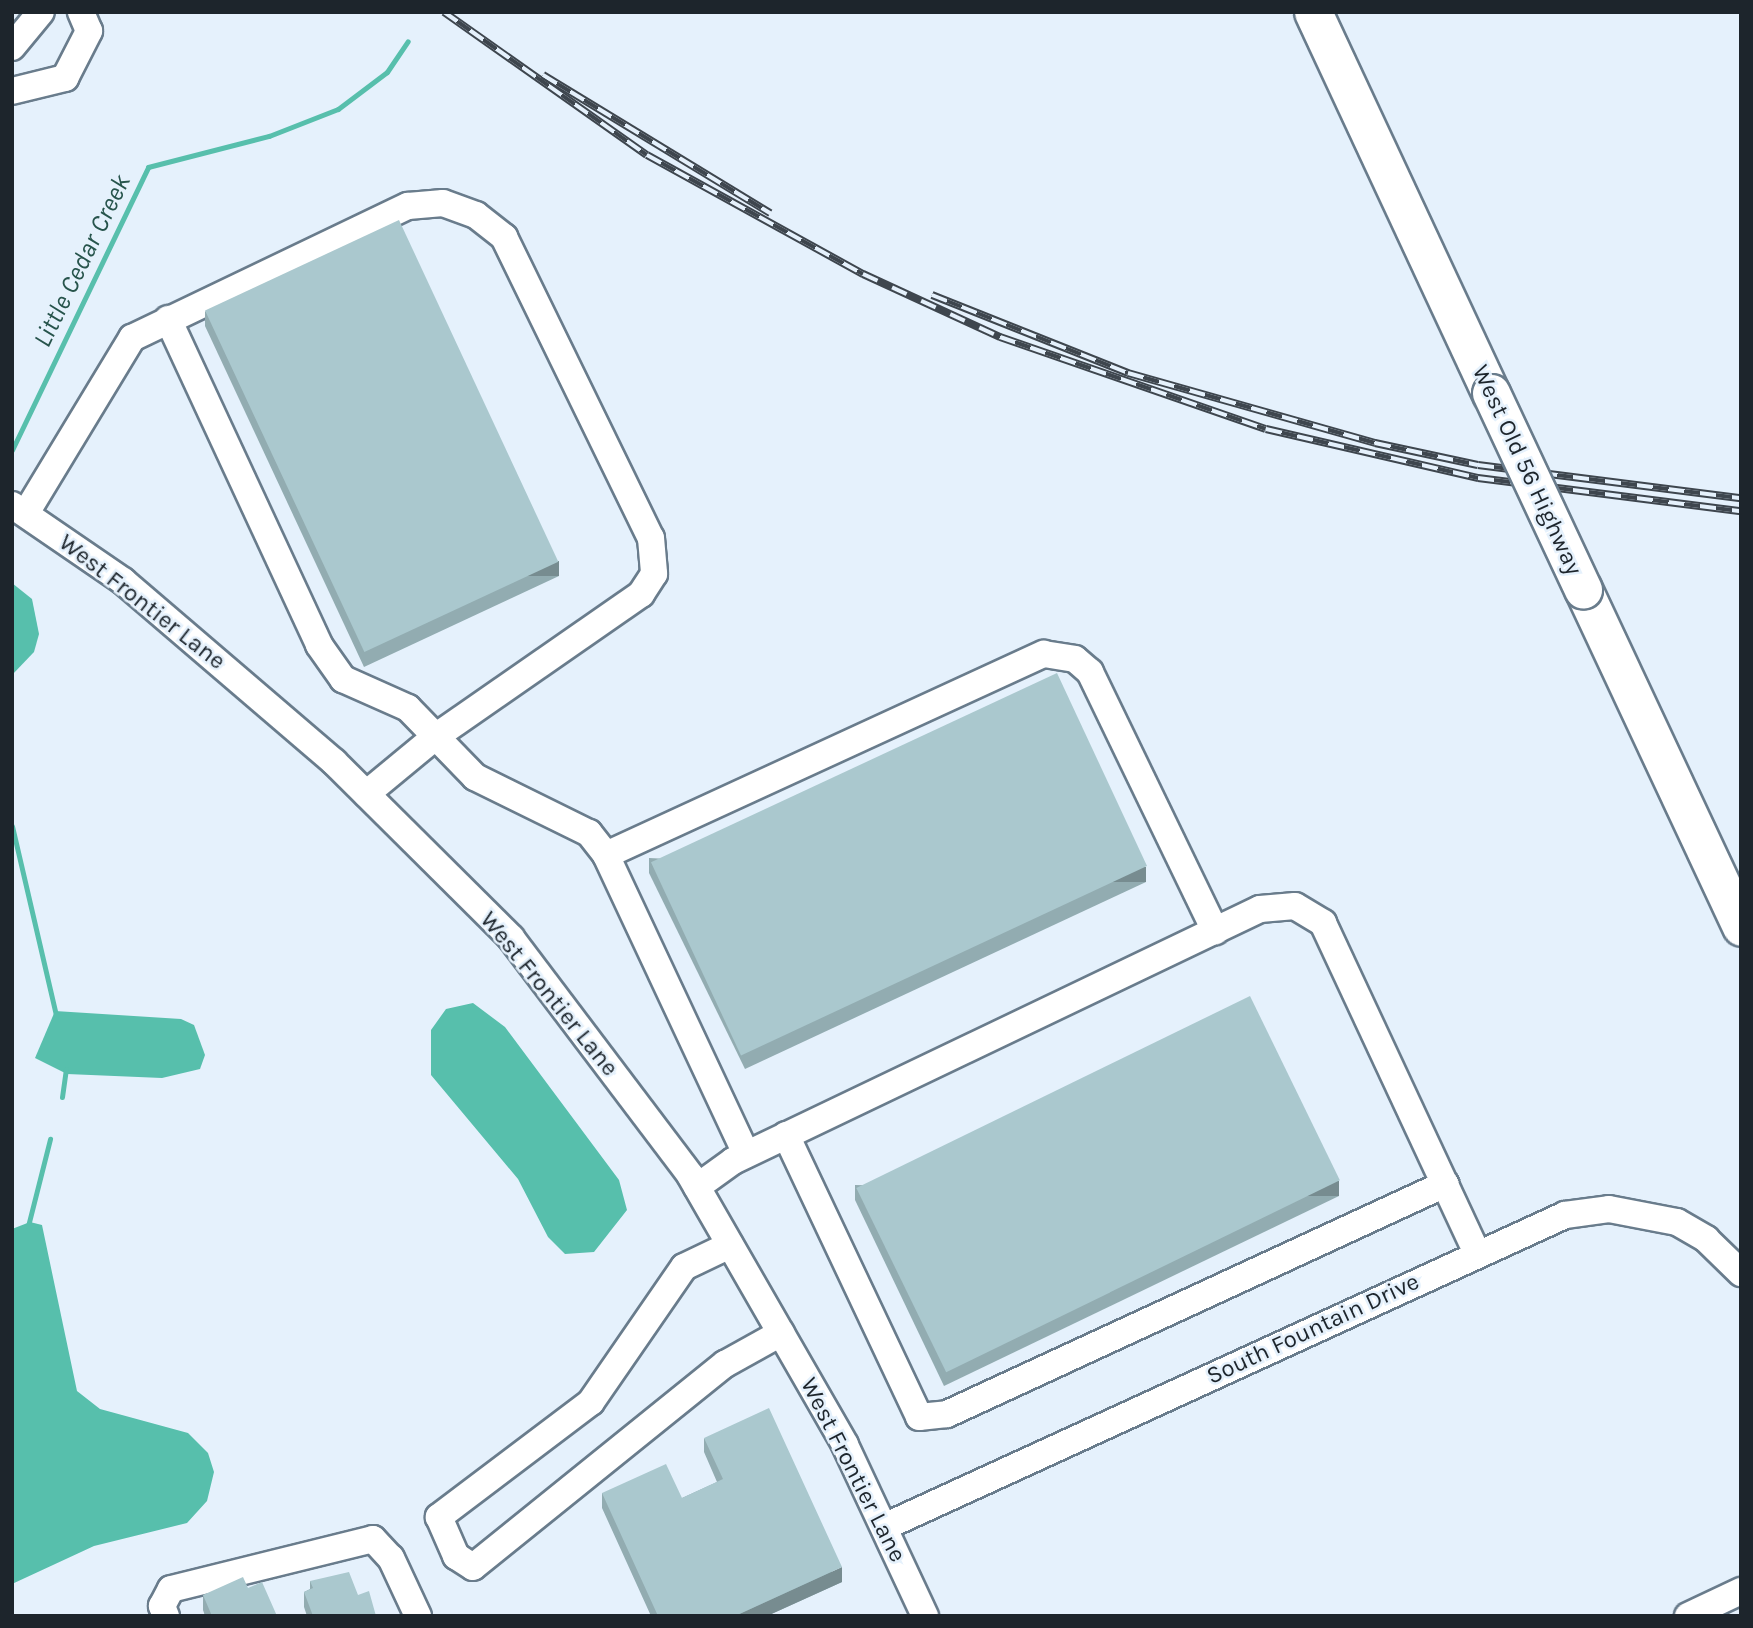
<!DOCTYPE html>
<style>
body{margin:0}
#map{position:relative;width:1753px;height:1628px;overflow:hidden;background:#e5f1fc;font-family:Karla,sans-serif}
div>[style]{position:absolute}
.water>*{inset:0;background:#57bfac}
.stream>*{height:5px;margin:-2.5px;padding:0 2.5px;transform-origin:2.5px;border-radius:2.5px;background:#57bfac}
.roads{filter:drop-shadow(2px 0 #697c8c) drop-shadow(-2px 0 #697c8c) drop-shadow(0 2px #697c8c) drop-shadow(0 -2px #697c8c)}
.minor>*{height:26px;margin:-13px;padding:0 13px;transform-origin:13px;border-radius:13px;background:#fff}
.highway>*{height:37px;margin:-18.5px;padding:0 18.5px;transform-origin:18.5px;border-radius:18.5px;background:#fff}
.rail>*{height:8px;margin-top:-4px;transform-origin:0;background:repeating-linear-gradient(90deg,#e5f1fc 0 16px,#3e464e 0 32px);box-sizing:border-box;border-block:2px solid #3e464e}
.bridges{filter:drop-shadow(2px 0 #697c8c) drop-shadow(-2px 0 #697c8c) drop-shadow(0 2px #697c8c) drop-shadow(0 -2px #697c8c)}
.highway-bridge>*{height:37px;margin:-18.5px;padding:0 18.5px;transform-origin:18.5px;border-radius:18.5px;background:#fff}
.wall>*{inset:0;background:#92acb1}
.shaded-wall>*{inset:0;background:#778c90;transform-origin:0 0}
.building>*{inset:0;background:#aac8ce;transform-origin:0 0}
span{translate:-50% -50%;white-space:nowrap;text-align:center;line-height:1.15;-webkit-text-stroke:5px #e5f1fc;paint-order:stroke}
.street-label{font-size:24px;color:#1d252c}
.water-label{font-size:26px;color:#27544c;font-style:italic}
.frame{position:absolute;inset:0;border:14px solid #1d252c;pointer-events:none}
</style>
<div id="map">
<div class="water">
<i style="clip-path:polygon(12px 583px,32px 599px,39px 634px,34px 652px,12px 675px)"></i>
<i style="clip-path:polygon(473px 1003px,505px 1027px,619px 1180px,627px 1210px,594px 1252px,565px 1254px,548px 1237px,518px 1179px,431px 1075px,431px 1030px,446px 1009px)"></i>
<i style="clip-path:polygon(55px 1011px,181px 1019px,194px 1025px,205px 1055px,200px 1069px,162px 1078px,67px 1074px,35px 1058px)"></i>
<i style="clip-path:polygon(30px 1222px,42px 1225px,77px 1391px,100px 1409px,188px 1433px,208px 1453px,214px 1472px,207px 1501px,187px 1523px,94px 1546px,12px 1584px,12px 1229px)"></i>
</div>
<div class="stream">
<i style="left:12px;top:450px;width:314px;rotate:-64.3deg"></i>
<i style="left:148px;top:167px;width:125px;rotate:-14.4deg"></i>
<i style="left:269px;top:136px;width:74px;rotate:-21.4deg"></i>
<i style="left:338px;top:109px;width:61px;rotate:-37.1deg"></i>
<i style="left:387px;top:72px;width:37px;rotate:-56deg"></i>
<i style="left:12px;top:826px;width:194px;rotate:76.9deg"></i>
<i style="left:62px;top:1097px;width:28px;rotate:-82deg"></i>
<i style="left:28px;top:1226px;width:90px;rotate:-75.8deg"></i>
</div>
<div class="roads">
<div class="minor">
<i style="left:12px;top:47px;width:45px;rotate:-50.4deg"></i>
<i style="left:12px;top:91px;width:55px;rotate:-13.8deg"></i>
<i style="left:65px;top:78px;width:53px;rotate:-62.9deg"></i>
<i style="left:89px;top:31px;width:21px;rotate:-113deg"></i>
<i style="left:168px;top:319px;width:359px;rotate:65.1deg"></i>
<i style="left:319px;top:645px;width:42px;rotate:54.8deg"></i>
<i style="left:343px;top:679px;width:71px;rotate:24deg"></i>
<i style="left:408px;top:708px;width:96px;rotate:45.8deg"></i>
<i style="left:475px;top:777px;width:127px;rotate:26.2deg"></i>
<i style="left:589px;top:833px;width:28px;rotate:52deg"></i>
<i style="left:606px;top:855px;width:330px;rotate:64.9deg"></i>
<i style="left:12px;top:505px;width:135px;rotate:34.4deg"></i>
<i style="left:123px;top:581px;width:278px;rotate:40.6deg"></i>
<i style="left:334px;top:762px;width:250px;rotate:44.8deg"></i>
<i style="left:511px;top:938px;width:297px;rotate:52.9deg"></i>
<i style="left:690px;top:1175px;width:311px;rotate:60.1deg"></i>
<i style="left:845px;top:1445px;width:189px;rotate:64.9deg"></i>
<i style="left:26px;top:513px;width:205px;rotate:-58.8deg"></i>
<i style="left:132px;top:338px;width:306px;rotate:-25.6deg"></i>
<i style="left:408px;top:206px;width:35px;rotate:-5deg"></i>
<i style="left:443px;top:203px;width:35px;rotate:20deg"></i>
<i style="left:476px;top:215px;width:36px;rotate:38deg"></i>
<i style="left:504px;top:237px;width:335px;rotate:64deg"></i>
<i style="left:651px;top:538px;width:36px;rotate:85deg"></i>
<i style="left:654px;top:574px;width:24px;rotate:123deg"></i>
<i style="left:641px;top:594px;width:251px;rotate:145.2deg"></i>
<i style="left:435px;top:737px;width:89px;rotate:140.4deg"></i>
<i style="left:606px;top:855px;width:482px;rotate:-24.7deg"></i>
<i style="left:1044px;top:654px;width:31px;rotate:9deg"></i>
<i style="left:1075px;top:659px;width:20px;rotate:41deg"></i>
<i style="left:1090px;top:672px;width:288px;rotate:64.2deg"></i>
<i style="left:786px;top:1135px;width:312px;rotate:64.7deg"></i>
<i style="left:919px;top:1417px;width:28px;rotate:-6deg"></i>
<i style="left:947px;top:1414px;width:549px;rotate:-24.79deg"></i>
<i style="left:697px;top:1187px;width:44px;rotate:-35.8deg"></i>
<i style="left:733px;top:1161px;width:584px;rotate:-25.56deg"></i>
<i style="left:1260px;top:909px;width:35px;rotate:-5deg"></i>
<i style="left:1295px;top:906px;width:33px;rotate:31deg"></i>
<i style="left:1323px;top:923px;width:365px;rotate:65deg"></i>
<i style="left:730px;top:1245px;width:51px;rotate:154.4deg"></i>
<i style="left:684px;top:1267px;width:164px;rotate:124.6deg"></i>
<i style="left:591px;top:1402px;width:191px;rotate:142.9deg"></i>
<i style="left:439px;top:1517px;width:43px;rotate:66.4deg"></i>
<i style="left:456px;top:1556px;width:20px;rotate:33deg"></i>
<i style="left:473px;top:1567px;width:324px;rotate:-38.9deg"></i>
<i style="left:725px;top:1364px;width:64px;rotate:-29deg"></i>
<i style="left:884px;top:1527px;width:749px;rotate:-24.61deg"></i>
<i style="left:1565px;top:1215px;width:44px;rotate:-7.8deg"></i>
<i style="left:1609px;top:1209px;width:69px;rotate:10.8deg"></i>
<i style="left:1677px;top:1222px;width:34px;rotate:30deg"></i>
<i style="left:1706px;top:1239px;width:49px;rotate:44.2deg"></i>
<i style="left:166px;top:1616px;width:11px;rotate:-112deg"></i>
<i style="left:162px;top:1606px;width:19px;rotate:-62deg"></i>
<i style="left:171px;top:1589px;width:208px;rotate:-13.9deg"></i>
<i style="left:373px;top:1539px;width:26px;rotate:47deg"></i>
<i style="left:391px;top:1558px;width:64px;rotate:65deg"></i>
<i style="left:1688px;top:1616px;width:59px;rotate:-25.3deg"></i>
</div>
<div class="highway">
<i style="left:1313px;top:12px;width:421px;rotate:65deg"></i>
<i style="left:1583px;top:589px;width:373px;rotate:64.9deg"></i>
</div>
</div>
<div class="rail">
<i style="left:444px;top:12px;width:248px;rotate:35.2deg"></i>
<i style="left:647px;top:155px;width:247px;rotate:28.9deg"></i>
<i style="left:863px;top:274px;width:151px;rotate:24.7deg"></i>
<i style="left:1000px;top:337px;width:281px;rotate:19.1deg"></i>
<i style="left:1266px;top:429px;width:218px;rotate:13deg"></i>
<i style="left:1478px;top:478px;width:265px;rotate:7.2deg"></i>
<i style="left:543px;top:75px;width:266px;rotate:31.3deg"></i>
<i style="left:932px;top:295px;width:211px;rotate:21.7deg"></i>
<i style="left:1128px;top:373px;width:257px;rotate:15.8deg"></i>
<i style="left:1375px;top:443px;width:105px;rotate:12.1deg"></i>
<i style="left:1478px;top:465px;width:265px;rotate:7.2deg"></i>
</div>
<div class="bridges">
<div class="highway-bridge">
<i style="left:1491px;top:393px;width:217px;rotate:64.9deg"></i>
</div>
</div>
<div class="wall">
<i style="clip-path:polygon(205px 311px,559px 576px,364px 667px,205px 326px)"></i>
<i style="clip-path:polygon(649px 858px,1146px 882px,745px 1069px,649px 873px)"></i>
<i style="clip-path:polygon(855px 1185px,1339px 1196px,944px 1386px,855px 1200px)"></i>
<i style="clip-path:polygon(704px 1438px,842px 1582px,767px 1616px,651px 1616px,602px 1508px,602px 1493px,682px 1498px,717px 1482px,704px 1452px)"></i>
<i style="clip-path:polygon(310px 1581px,358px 1595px,376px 1616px,307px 1616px,304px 1607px,304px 1592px,310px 1589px)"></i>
<i style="clip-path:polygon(248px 1588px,277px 1616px,205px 1616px,203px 1610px,203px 1595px)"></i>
</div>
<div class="shaded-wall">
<i style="left:559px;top:561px;width:15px;height:215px;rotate:90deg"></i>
<i style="left:1146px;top:867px;width:15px;height:442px;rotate:90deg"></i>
<i style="left:1339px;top:1181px;width:15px;height:438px;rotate:90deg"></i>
<i style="clip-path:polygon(842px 1567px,842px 1582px,767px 1616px,735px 1616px)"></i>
</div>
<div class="building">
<i style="left:399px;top:220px;width:377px;height:214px;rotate:65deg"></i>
<i style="left:1057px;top:673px;width:213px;height:448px;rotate:65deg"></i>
<i style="left:1250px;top:996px;width:205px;height:438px;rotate:64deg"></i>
<i style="clip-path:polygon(769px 1408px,842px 1567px,735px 1616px,658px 1616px,602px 1493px,666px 1464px,682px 1498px,723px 1479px,704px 1438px)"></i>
<i style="clip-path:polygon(349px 1572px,358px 1595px,369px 1591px,376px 1616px,313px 1616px,304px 1592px,313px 1588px,310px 1581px)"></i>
<i style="clip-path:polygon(243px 1577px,248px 1588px,262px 1582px,277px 1616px,212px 1616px,203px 1595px)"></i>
</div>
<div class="street-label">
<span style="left:1527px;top:470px;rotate:65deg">West Old 56 Highway</span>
<span style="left:142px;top:602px;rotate:38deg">West Frontier Lane</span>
<span style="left:549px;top:994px;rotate:51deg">West Frontier Lane</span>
<span style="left:1313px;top:1329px;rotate:-25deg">South Fountain Drive</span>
<span style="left:853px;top:1470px;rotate:63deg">West Frontier Lane</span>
</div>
<div class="water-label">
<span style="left:82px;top:261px;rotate:-64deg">Little Cedar Creek</span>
</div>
<div class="frame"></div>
</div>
